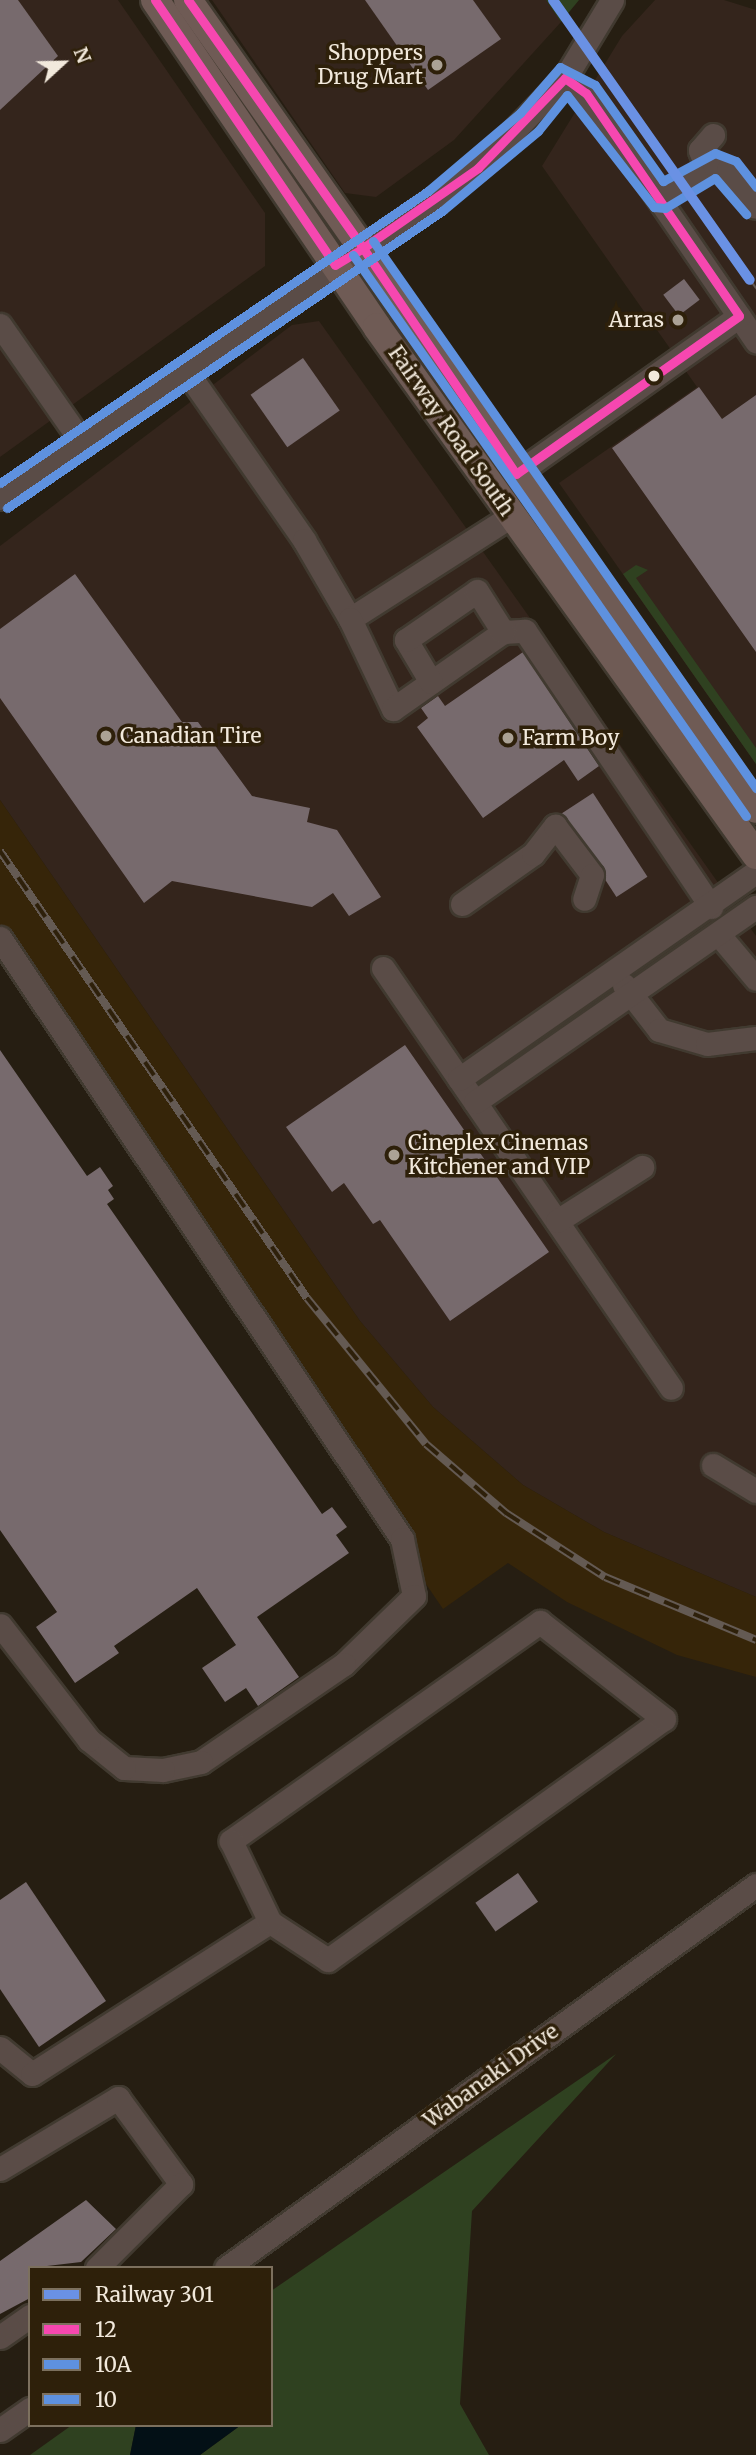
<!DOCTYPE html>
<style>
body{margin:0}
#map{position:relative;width:756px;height:2455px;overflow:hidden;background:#261e12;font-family:Merriweather,serif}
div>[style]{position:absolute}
.commercial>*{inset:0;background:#34251c}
.built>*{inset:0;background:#362509}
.green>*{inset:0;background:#2f4120}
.water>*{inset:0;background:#031016}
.building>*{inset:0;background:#776a6d;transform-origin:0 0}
.roads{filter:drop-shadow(2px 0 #413a30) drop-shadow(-2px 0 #413a30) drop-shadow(0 2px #413a30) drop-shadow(0 -2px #413a30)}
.minor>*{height:23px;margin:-11.5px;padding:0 11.5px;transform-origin:11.5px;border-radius:11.5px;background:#5a4c47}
.major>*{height:28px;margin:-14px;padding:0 14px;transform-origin:14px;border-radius:14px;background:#6f5b55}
.tram>*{height:2px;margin:-1px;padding:0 1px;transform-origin:1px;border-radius:1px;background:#645a53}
.rail>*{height:8px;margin-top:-4px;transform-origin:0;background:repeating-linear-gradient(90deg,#2e200a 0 16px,#645a53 0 32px);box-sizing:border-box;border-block:2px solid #645a53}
.bus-1>*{height:9px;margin:-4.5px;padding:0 4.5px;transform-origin:4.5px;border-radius:4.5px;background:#f647b0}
.bus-2>*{height:9px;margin:-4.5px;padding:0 4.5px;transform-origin:4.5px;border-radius:4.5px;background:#5e91df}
.bus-3>*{height:9px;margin:-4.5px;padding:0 4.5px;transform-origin:4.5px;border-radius:4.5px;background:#5e91df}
.rail-1>*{height:10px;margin:-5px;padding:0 5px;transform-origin:5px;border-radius:5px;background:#6a91e4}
.dots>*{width:19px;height:19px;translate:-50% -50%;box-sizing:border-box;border:4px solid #2e200a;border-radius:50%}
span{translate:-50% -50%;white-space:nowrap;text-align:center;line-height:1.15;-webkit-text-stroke:7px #2e200a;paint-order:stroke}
.poi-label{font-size:21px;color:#f2e9dc}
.right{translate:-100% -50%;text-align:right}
.left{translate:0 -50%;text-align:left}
.street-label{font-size:21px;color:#f2e9dc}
.legend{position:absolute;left:28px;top:2266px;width:245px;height:161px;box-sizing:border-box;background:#2e200a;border:2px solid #7c705e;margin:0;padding:9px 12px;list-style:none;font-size:21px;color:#f2e9dc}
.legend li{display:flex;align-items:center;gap:14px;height:35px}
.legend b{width:35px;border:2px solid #7c705e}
.north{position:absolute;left:28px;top:28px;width:70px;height:70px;-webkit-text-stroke:5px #2e200a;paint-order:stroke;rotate:68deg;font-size:19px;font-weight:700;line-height:28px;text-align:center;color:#f2e9dc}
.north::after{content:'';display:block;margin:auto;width:24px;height:32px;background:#f2e9dc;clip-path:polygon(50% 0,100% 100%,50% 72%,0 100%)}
</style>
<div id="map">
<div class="commercial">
<i style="clip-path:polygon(0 0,118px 0,265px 213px,265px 266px,0 457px)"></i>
<i style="clip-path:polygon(212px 0,546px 0,561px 22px,454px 140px,376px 197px,345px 193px)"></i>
<i style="clip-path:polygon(655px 0,724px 0,756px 10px,756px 764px,559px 483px,697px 387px,542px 166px,622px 36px)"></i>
<i style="clip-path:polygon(319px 321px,756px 936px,756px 1597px,604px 1532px,523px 1485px,433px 1407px,360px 1321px,0 800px,0 546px,292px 325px)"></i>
</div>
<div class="built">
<i style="clip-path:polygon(0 800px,360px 1321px,433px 1407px,523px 1485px,604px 1532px,756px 1597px,756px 1677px,677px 1655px,567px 1602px,508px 1563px,443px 1609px,0 958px)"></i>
</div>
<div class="green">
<i style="clip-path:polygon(546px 0,579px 0,561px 22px)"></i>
<i style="clip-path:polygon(636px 565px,648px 570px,636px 578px,756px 748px,756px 764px,623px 574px)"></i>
<i style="clip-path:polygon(616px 2054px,472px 2211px,460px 2404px,489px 2455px,200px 2455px,241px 2425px,271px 2425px,271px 2291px)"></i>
<i style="clip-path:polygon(72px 2425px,136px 2425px,130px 2455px,30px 2455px)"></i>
</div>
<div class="water">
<i style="clip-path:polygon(136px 2425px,185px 2427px,241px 2425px,200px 2455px,130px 2455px)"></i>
</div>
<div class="building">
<i style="clip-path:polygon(0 0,18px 0,58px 56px,0 110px)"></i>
<i style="clip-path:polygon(365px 0,473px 0,501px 39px,428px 90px)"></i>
<i style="left:684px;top:279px;width:26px;height:26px;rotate:53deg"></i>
<i style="left:303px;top:358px;width:64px;height:64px;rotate:55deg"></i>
<i style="clip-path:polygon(699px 387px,722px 419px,756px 395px,756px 652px,612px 448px)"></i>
<i style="clip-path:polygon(75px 574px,182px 722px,198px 722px,252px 796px,310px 808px,307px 822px,337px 830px,381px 897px,349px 916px,333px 893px,312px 907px,172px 881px,144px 903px,0 698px,0 629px)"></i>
<i style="clip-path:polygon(523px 652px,599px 766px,578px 781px,564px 760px,483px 818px,417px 727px,428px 718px,421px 708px,438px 696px,445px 706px)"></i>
<i style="left:593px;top:793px;width:100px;height:37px;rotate:57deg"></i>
<i style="clip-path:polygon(405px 1045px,549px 1252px,450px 1321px,380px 1220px,373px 1224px,344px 1183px,332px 1192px,286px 1127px)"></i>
<i style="clip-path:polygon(0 1050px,87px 1176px,100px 1167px,113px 1186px,108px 1190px,114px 1199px,107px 1204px,322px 1514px,332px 1507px,347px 1527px,336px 1535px,349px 1553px,257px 1617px,299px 1677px,258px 1706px,246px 1688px,225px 1702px,202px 1668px,236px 1645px,197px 1588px,114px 1646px,119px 1653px,75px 1683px,36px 1627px,57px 1612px,0 1530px)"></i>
<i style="left:518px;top:1873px;width:35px;height:52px;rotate:55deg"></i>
<i style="clip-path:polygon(26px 1882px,106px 2001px,39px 2047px,0 1989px,0 1900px)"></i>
<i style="clip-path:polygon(86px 2200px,116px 2229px,81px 2262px,30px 2268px,30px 2298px,0 2314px,0 2261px)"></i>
</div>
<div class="roads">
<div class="minor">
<i style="left:565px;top:78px;width:26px;rotate:36deg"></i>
<i style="left:586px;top:93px;width:301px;rotate:55.6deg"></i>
<i style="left:706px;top:166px;width:17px;rotate:-111deg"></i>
<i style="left:700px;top:150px;width:20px;rotate:-49deg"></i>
<i style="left:660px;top:197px;width:63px;rotate:-30.7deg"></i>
<i style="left:714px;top:165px;width:15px;rotate:20deg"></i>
<i style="left:728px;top:170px;width:46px;rotate:52.9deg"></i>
<i style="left:0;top:325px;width:145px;rotate:55.1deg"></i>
<i style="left:187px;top:372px;width:205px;rotate:55.1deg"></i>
<i style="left:304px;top:540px;width:91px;rotate:59.8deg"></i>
<i style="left:350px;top:619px;width:191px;rotate:-32.6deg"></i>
<i style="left:516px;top:474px;width:273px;rotate:-35.3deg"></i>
<i style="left:0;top:498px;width:581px;rotate:-34.62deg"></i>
<i style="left:478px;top:168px;width:125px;rotate:-46deg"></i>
<i style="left:565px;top:78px;width:91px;rotate:-58.9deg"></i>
<i style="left:350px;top:619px;width:100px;rotate:64.5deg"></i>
<i style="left:393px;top:709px;width:134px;rotate:-35deg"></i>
<i style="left:503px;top:632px;width:22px;rotate:-3deg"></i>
<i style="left:525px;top:631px;width:333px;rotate:56deg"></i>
<i style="left:431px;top:682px;width:49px;rotate:-120.8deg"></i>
<i style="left:406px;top:640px;width:86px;rotate:-34.6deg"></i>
<i style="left:477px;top:591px;width:49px;rotate:57.6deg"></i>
<i style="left:462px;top:904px;width:87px;rotate:-35.2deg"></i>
<i style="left:533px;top:854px;width:36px;rotate:-52deg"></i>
<i style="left:555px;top:826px;width:61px;rotate:52.9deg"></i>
<i style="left:592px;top:875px;width:25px;rotate:108deg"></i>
<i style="left:719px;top:935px;width:57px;rotate:49.9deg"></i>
<i style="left:0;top:938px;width:723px;rotate:56.22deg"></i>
<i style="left:402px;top:1539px;width:58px;rotate:78.1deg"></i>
<i style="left:414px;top:1596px;width:98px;rotate:135.8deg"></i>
<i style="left:344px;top:1664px;width:173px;rotate:145.6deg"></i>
<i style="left:201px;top:1762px;width:39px;rotate:168deg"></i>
<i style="left:163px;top:1770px;width:39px;rotate:-177deg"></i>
<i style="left:124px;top:1768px;width:45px;rotate:-141.3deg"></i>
<i style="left:89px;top:1740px;width:145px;rotate:-127.7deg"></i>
<i style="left:383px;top:968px;width:509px;rotate:55.56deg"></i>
<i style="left:624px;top:985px;width:57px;rotate:52.1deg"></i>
<i style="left:659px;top:1030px;width:50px;rotate:16.3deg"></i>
<i style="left:707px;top:1044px;width:49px;rotate:-7deg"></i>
<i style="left:459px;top:1079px;width:362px;rotate:-34.9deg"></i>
<i style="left:475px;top:1102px;width:342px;rotate:-34.8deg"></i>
<i style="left:557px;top:1221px;width:101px;rotate:-32.4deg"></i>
<i style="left:713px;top:1465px;width:50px;rotate:31.2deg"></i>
<i style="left:0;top:2048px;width:41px;rotate:39.1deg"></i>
<i style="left:32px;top:2074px;width:282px;rotate:-32.6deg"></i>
<i style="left:270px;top:1922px;width:69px;rotate:33.2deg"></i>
<i style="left:328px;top:1960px;width:413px;rotate:-35.7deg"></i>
<i style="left:664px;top:1719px;width:157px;rotate:-142deg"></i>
<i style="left:540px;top:1622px;width:379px;rotate:144.7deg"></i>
<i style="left:231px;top:1841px;width:90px;rotate:64.3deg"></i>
<i style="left:0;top:2169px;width:138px;rotate:-31deg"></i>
<i style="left:118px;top:2098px;width:107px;rotate:53.8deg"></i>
<i style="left:181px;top:2184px;width:119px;rotate:135deg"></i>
<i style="left:226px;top:2268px;width:654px;rotate:-35.85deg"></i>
<i style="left:0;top:2337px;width:37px;rotate:-35deg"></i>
<i style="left:0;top:2430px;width:37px;rotate:-35deg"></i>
</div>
<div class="major">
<i style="left:155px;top:0;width:395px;rotate:55.8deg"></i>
<i style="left:377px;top:327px;width:650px;rotate:54.33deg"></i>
<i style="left:188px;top:0;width:988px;rotate:54.93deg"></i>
</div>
</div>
<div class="tram">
<i style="left:750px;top:280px;width:10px;rotate:53deg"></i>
</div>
<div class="rail">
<i style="left:0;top:851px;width:542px;rotate:55.52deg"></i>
<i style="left:307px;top:1298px;width:188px;rotate:50.8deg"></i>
<i style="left:426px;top:1444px;width:106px;rotate:40.8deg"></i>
<i style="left:506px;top:1513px;width:118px;rotate:32.9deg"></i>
<i style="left:605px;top:1577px;width:164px;rotate:22.6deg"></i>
</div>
<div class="bus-1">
<i style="left:155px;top:0;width:320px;rotate:55.8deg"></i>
<i style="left:335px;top:265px;width:33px;rotate:-31deg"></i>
<i style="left:188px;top:0;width:304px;rotate:54.8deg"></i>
<i style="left:565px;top:78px;width:26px;rotate:36deg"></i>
<i style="left:586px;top:93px;width:270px;rotate:55.5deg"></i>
<i style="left:739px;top:316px;width:273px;rotate:144.7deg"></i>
<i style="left:516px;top:474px;width:273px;rotate:-124.1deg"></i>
<i style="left:363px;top:248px;width:140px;rotate:-34.8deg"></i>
<i style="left:478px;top:168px;width:125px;rotate:-46deg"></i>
</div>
<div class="bus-2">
<i style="left:353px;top:255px;width:685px;rotate:54.99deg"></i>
<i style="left:7px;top:508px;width:527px;rotate:-34.32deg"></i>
<i style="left:442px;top:211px;width:125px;rotate:-39.8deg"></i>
<i style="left:538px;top:131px;width:46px;rotate:-51.1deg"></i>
<i style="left:567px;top:95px;width:142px;rotate:52.2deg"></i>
<i style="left:654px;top:207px;width:11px;rotate:5deg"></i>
<i style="left:665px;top:208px;width:58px;rotate:-31deg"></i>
<i style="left:715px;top:178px;width:48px;rotate:49.3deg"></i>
</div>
<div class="bus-3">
<i style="left:373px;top:241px;width:668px;rotate:55deg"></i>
<i style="left:0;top:483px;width:518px;rotate:-34.3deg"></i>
<i style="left:428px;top:191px;width:121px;rotate:-40.3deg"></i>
<i style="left:520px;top:113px;width:61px;rotate:-49deg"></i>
<i style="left:560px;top:67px;width:39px;rotate:27deg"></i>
<i style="left:595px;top:85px;width:118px;rotate:54.7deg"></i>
<i style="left:663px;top:181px;width:59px;rotate:-28.3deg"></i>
<i style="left:715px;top:153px;width:22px;rotate:21deg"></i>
<i style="left:736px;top:161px;width:33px;rotate:52deg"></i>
</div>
<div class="rail-1">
<i style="left:553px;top:0;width:342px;rotate:54.9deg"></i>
</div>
<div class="dots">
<i style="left:437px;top:65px;background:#aba295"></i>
<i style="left:678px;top:320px;background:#aba295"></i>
<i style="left:654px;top:376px;background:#f2e9dc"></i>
<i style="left:106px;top:736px;background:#aba295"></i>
<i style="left:508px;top:738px;background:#aba295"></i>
<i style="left:394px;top:1155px;background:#aba295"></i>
</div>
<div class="poi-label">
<span class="right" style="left:423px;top:65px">Shoppers<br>Drug Mart</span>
<span class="right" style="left:664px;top:320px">Arras</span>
<span class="left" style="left:120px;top:736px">Canadian Tire</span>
<span class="left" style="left:522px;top:738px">Farm Boy</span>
<span class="left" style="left:408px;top:1155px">Cineplex Cinemas<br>Kitchener and VIP</span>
</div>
<div class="street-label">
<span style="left:451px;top:431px;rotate:55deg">Fairway Road South</span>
<span style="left:491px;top:2076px;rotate:-36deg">Wabanaki Drive</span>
</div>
<ul class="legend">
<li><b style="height:9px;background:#6a91e4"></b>Railway 301</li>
<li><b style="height:9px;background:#f647b0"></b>12</li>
<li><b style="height:9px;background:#5e91df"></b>10A</li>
<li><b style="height:9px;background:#5e91df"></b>10</li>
</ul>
<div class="north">N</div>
</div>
